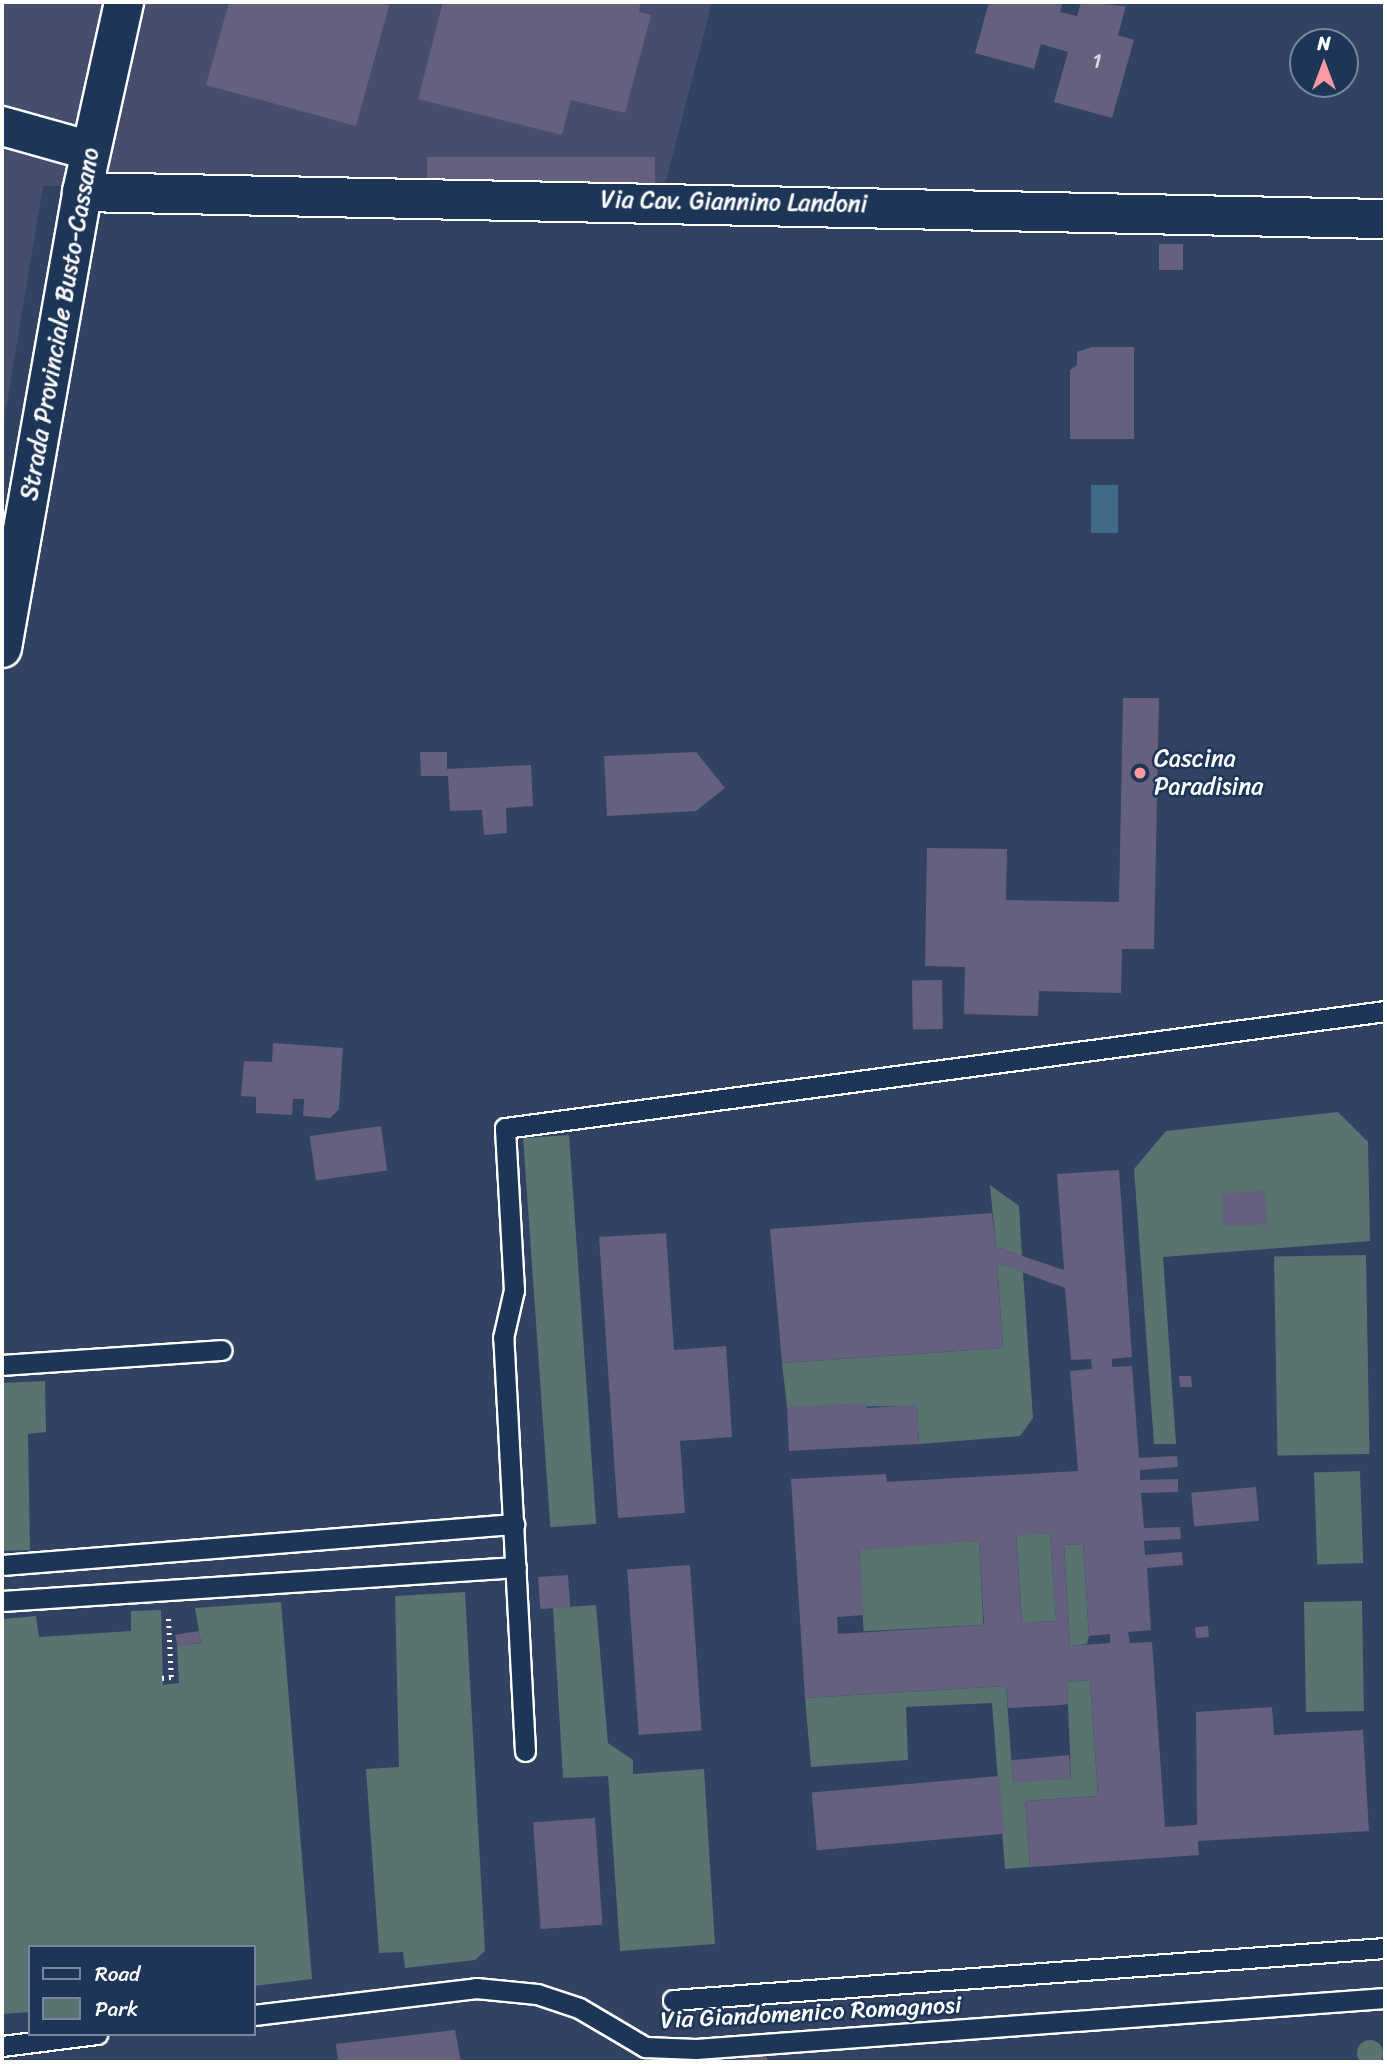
<!DOCTYPE html>
<style>
body{margin:0}
#map{position:relative;width:1387px;height:2064px;overflow:hidden;background:#324262;font-family:Sriracha,sans-serif}
div>[style]{position:absolute}
.built>*{inset:0;background:#454f6d}
.green>*{inset:0;background:#587370;transform-origin:0 0}
.round{border-radius:50%}
.water>*{inset:0;background:#406a88;transform-origin:0 0}
.building>*{inset:0;background:#64607d;transform-origin:0 0}
.path>*{height:4.5px;margin-top:-2.25px;transform-origin:0;background:repeating-linear-gradient(90deg,#fff 0 2px,transparent 0 7px)}
.roads{filter:drop-shadow(2px 0 #fff) drop-shadow(-2px 0 #fff) drop-shadow(0 2px #fff) drop-shadow(0 -2px #fff)}
.lane>*{height:19px;margin:-9.5px;padding:0 9.5px;transform-origin:9.5px;border-radius:9.5px;background:#1d3557}
.street>*{height:38px;margin:-19px;padding:0 19px;transform-origin:19px;border-radius:19px;background:#1d3557}
.secondary>*{height:38px;margin:-19px;padding:0 19px;transform-origin:19px;border-radius:19px;background:#1d3557}
.dots>*{width:19px;height:19px;translate:-50% -50%;box-sizing:border-box;border:4px solid #1d3557;border-radius:50%}
span{translate:-50% -50%;white-space:nowrap;text-align:center;line-height:1.15;-webkit-text-stroke:5px #1d3557;paint-order:stroke}
.number-label{font-size:21px;color:#d8d7de}
.number-label span{-webkit-text-stroke-width:0}
.street-label{font-size:24px;color:#fff}
.poi-label{font-size:24px;color:#fff}
.left{translate:0 -50%;text-align:left}
.frame{position:absolute;inset:0;border:4px solid #fff;pointer-events:none}
.legend{position:absolute;left:28px;top:1945px;width:228px;height:91px;box-sizing:border-box;background:#1d3557;border:2px solid #77869a;margin:0;padding:9px 12px;list-style:none;font-size:21px;color:#fff}
.legend li{display:flex;align-items:center;gap:14px;height:35px}
.legend b{width:35px;border:2px solid #77869a}
.north{position:absolute;left:1289px;top:28px;width:70px;height:70px;box-sizing:border-box;background:#1d3557;border:2px solid #77869a;border-radius:50%;rotate:0deg;font-size:19px;font-weight:700;line-height:28px;text-align:center;color:#fff}
.north::after{content:'';display:block;margin:auto;width:24px;height:32px;background:#ff9aa2;clip-path:polygon(50% 0,100% 100%,50% 72%,0 100%)}
</style>
<div id="map">
<div class="built">
<i style="clip-path:polygon(2px 2px,712px 2px,665px 185px,43px 186px,2px 434px)"></i>
</div>
<div class="green">
<i style="clip-path:polygon(1338px 1112px,1368px 1142px,1370px 1241px,1163px 1257px,1176px 1444px,1154px 1444px,1134px 1169px,1166px 1131px)"></i>
<i style="left:569px;top:1135px;width:390px;height:46px;rotate:86deg"></i>
<i style="clip-path:polygon(990px 1185px,1019px 1206px,1022px 1256px,996px 1247px)"></i>
<i style="left:1366px;top:1255px;width:199px;height:92px;rotate:89deg"></i>
<i style="clip-path:polygon(997px 1263px,1023px 1272px,1033px 1418px,1020px 1436px,919px 1444px,917px 1406px,787px 1407px,782px 1363px,1003px 1348px)"></i>
<i style="clip-path:polygon(45px 1381px,46px 1432px,28px 1434px,30px 1550px,2px 1551px,2px 1383px)"></i>
<i style="left:1360px;top:1471px;width:92px;height:46px;rotate:88deg"></i>
<i style="left:1050px;top:1533px;width:88px;height:34px;rotate:86deg"></i>
<i style="left:979px;top:1541px;width:84px;height:120px;rotate:87deg"></i>
<i style="clip-path:polygon(1083px 1544px,1089px 1636px,1087px 1644px,1070px 1646px,1064px 1545px)"></i>
<i style="clip-path:polygon(465px 1592px,485px 1951px,475px 1960px,405px 1968px,403px 1952px,379px 1953px,366px 1769px,399px 1767px,395px 1596px)"></i>
<i style="left:1362px;top:1601px;width:110px;height:58px;rotate:89deg"></i>
<i style="clip-path:polygon(281px 1602px,312px 1979px,254px 1986px,254px 1947px,30px 1947px,30px 2012px,2px 2014px,2px 1619px,36px 1616px,39px 1637px,131px 1631px,131px 1611px,161px 1610px,163px 1685px,179px 1683px,177px 1646px,201px 1643px,195px 1608px)"></i>
<i style="clip-path:polygon(596px 1605px,608px 1743px,633px 1760px,633px 1774px,704px 1769px,715px 1944px,620px 1951px,608px 1776px,563px 1778px,553px 1608px)"></i>
<i style="clip-path:polygon(1090px 1680px,1098px 1796px,1025px 1801px,1030px 1867px,1005px 1869px,992px 1703px,906px 1707px,908px 1760px,811px 1767px,805px 1698px,1006px 1686px,1013px 1782px,1071px 1778px,1067px 1682px)"></i>
<i class="round" style="left:1357px;top:2040px;width:26px;height:26px"></i>
</div>
<div class="water">
<i style="left:1091px;top:485px;width:27px;height:48px"></i>
</div>
<div class="building">
<i style="clip-path:polygon(229px 2px,390px 2px,356px 126px,206px 85px)"></i>
<i style="clip-path:polygon(443px 2px,641px 2px,639px 12px,651px 15px,625px 113px,571px 100px,562px 135px,418px 99px)"></i>
<i style="clip-path:polygon(989px 2px,1063px 2px,1060px 12px,1077px 16px,1081px 2px,1126px 6px,1118px 35px,1134px 40px,1112px 118px,1054px 102px,1068px 52px,1041px 44px,1034px 69px,975px 53px)"></i>
<i style="left:427px;top:157px;width:228px;height:28px"></i>
<i style="left:1159px;top:244px;width:24px;height:26px"></i>
<i style="clip-path:polygon(1092px 347px,1134px 347px,1134px 439px,1070px 439px,1070px 370px,1077px 365px,1077px 352px)"></i>
<i style="clip-path:polygon(1123px 698px,1159px 698px,1154px 949px,1122px 949px,1121px 993px,1039px 991px,1038px 1016px,964px 1014px,965px 967px,925px 966px,927px 848px,1007px 849px,1006px 900px,1119px 902px)"></i>
<i style="clip-path:polygon(420px 752px,447px 752px,447px 769px,531px 765px,533px 806px,506px 808px,507px 833px,484px 835px,482px 810px,450px 811px,448px 776px,421px 776px)"></i>
<i style="clip-path:polygon(696px 752px,725px 788px,696px 811px,607px 816px,604px 756px)"></i>
<i style="left:942px;top:980px;width:49px;height:30px;rotate:89deg"></i>
<i style="clip-path:polygon(273px 1043px,343px 1048px,339px 1109px,330px 1118px,303px 1116px,304px 1099px,293px 1099px,292px 1115px,256px 1113px,256px 1097px,241px 1096px,244px 1061px,272px 1062px)"></i>
<i style="left:381px;top:1126px;width:45px;height:72px;rotate:82deg"></i>
<i style="clip-path:polygon(evenodd,1119px 1170px,1132px 1357px,1112px 1359px,1112px 1367px,1132px 1366px,1139px 1458px,1177px 1456px,1178px 1467px,1140px 1470px,1140px 1480px,1178px 1479px,1178px 1492px,1141px 1493px,1144px 1528px,1180px 1527px,1181px 1539px,1144px 1541px,1145px 1555px,1182px 1552px,1183px 1565px,1147px 1568px,1151px 1630px,1128px 1632px,1130px 1643px,1152px 1642px,1165px 1827px,1197px 1825px,1196px 1712px,1272px 1707px,1274px 1735px,1363px 1730px,1369px 1831px,1198px 1841px,1199px 1855px,1030px 1867px,1025px 1801px,1098px 1796px,1090px 1680px,1067px 1682px,1068px 1704px,1062px 1705px,1008px 1708px,1006px 1686px,805px 1698px,791px 1479px,886px 1474px,887px 1482px,1078px 1471px,1070px 1371px,1092px 1369px,1091px 1359px,1071px 1360px,1065px 1288px,997px 1263px,1003px 1348px,782px 1363px,770px 1229px,992px 1213px,996px 1247px,1064px 1270px,1057px 1174px,1119px 1170px,1050px 1533px,1056px 1621px,1022px 1623px,1016px 1536px,1050px 1533px,1119px 1170px,979px 1541px,984px 1625px,838px 1634px,837px 1617px,864px 1615px,859px 1550px,979px 1541px,1119px 1170px,1083px 1544px,1089px 1636px,1110px 1634px,1110px 1643px,1070px 1646px,1064px 1545px,1083px 1544px)"></i>
<i style="left:1265px;top:1191px;width:33px;height:43px;rotate:87deg"></i>
<i style="clip-path:polygon(666px 1233px,674px 1350px,726px 1346px,732px 1437px,680px 1441px,685px 1513px,618px 1518px,599px 1237px)"></i>
<i style="clip-path:polygon(1179px 1376px,1191px 1376px,1192px 1387px,1180px 1387px)"></i>
<i style="clip-path:polygon(867px 1403px,867px 1408px,917px 1405px,919px 1444px,789px 1451px,787px 1407px)"></i>
<i style="left:1256px;top:1487px;width:34px;height:65px;rotate:85deg"></i>
<i style="left:690px;top:1565px;width:166px;height:63px;rotate:86deg"></i>
<i style="left:568px;top:1575px;width:32px;height:30px;rotate:86deg"></i>
<i style="left:1208px;top:1626px;width:11px;height:13px;rotate:85deg"></i>
<i style="left:199px;top:1631px;width:12px;height:24px;rotate:81deg"></i>
<i style="left:1069px;top:1755px;width:23px;height:58px;rotate:85deg"></i>
<i style="left:999px;top:1776px;width:58px;height:188px;rotate:85deg"></i>
<i style="left:595px;top:1818px;width:107px;height:62px;rotate:86deg"></i>
<i style="clip-path:polygon(455px 2030px,461px 2062px,338px 2062px,336px 2044px)"></i>
<i style="clip-path:polygon(766px 2054px,768px 2062px,734px 2062px,734px 2061px)"></i>
</div>
<div class="path">
<i style="left:162px;top:1678px;width:9px;rotate:-6deg"></i>
<i style="left:171px;top:1677px;width:63px;rotate:-92.7deg"></i>
<i style="left:1176px;top:2062px;width:97px"></i>
</div>
<div class="roads">
<div class="lane">
<i style="left:2px;top:1365px;width:220px;rotate:-3.9deg"></i>
<i style="left:2px;top:1565px;width:514px;rotate:-4.58deg"></i>
<i style="left:2px;top:1601px;width:515px;rotate:-3.78deg"></i>
<i style="left:525px;top:1751px;width:414px;rotate:-93deg"></i>
<i style="left:503px;top:1338px;width:49px;rotate:-77.1deg"></i>
<i style="left:514px;top:1290px;width:162px;rotate:-93.2deg"></i>
<i style="left:505px;top:1128px;width:888px;rotate:-7.57deg"></i>
<i style="left:673px;top:2000px;width:714px;rotate:-4.18deg"></i>
<i style="left:254px;top:2015px;width:224px;rotate:-6.9deg"></i>
<i style="left:476px;top:1988px;width:61px;rotate:5.6deg"></i>
<i style="left:537px;top:1994px;width:44px;rotate:18.4deg"></i>
<i style="left:579px;top:2008px;width:77px;rotate:30.6deg"></i>
<i style="left:645px;top:2047px;width:51px;rotate:2.2deg"></i>
<i style="left:696px;top:2049px;width:691px;rotate:-4.23deg"></i>
<i style="left:2px;top:2046px;width:96px;rotate:-7.2deg"></i>
</div>
<div class="street">
<i style="left:2px;top:126px;width:92px;rotate:15.7deg"></i>
<i style="left:82px;top:192px;width:1303px;rotate:1.19deg"></i>
</div>
<div class="secondary">
<i style="left:2px;top:648px;width:463px;rotate:-80deg"></i>
<i style="left:82px;top:192px;width:195px;rotate:-77.5deg"></i>
</div>
</div>
<div class="dots">
<i style="left:1140px;top:773px;background:#ff9aa2"></i>
</div>
<div class="number-label">
<span style="left:1097px;top:61px">1</span>
</div>
<div class="street-label">
<span style="left:734px;top:202px;rotate:1deg">Via Cav. Giannino Landoni</span>
<span style="left:60px;top:324px;rotate:-80deg">Strada Provinciale Busto-Cassano</span>
<span style="left:811px;top:2013px;rotate:-3deg">Via Giandomenico Romagnosi</span>
</div>
<div class="poi-label">
<span class="left" style="left:1154px;top:773px">Cascina<br>Paradisina</span>
</div>
<div class="frame"></div>
<ul class="legend">
<li><b style="height:9px;background:#1d3557"></b>Road</li>
<li><b style="height:19px;background:#587370"></b>Park</li>
</ul>
<div class="north">N</div>
</div>
